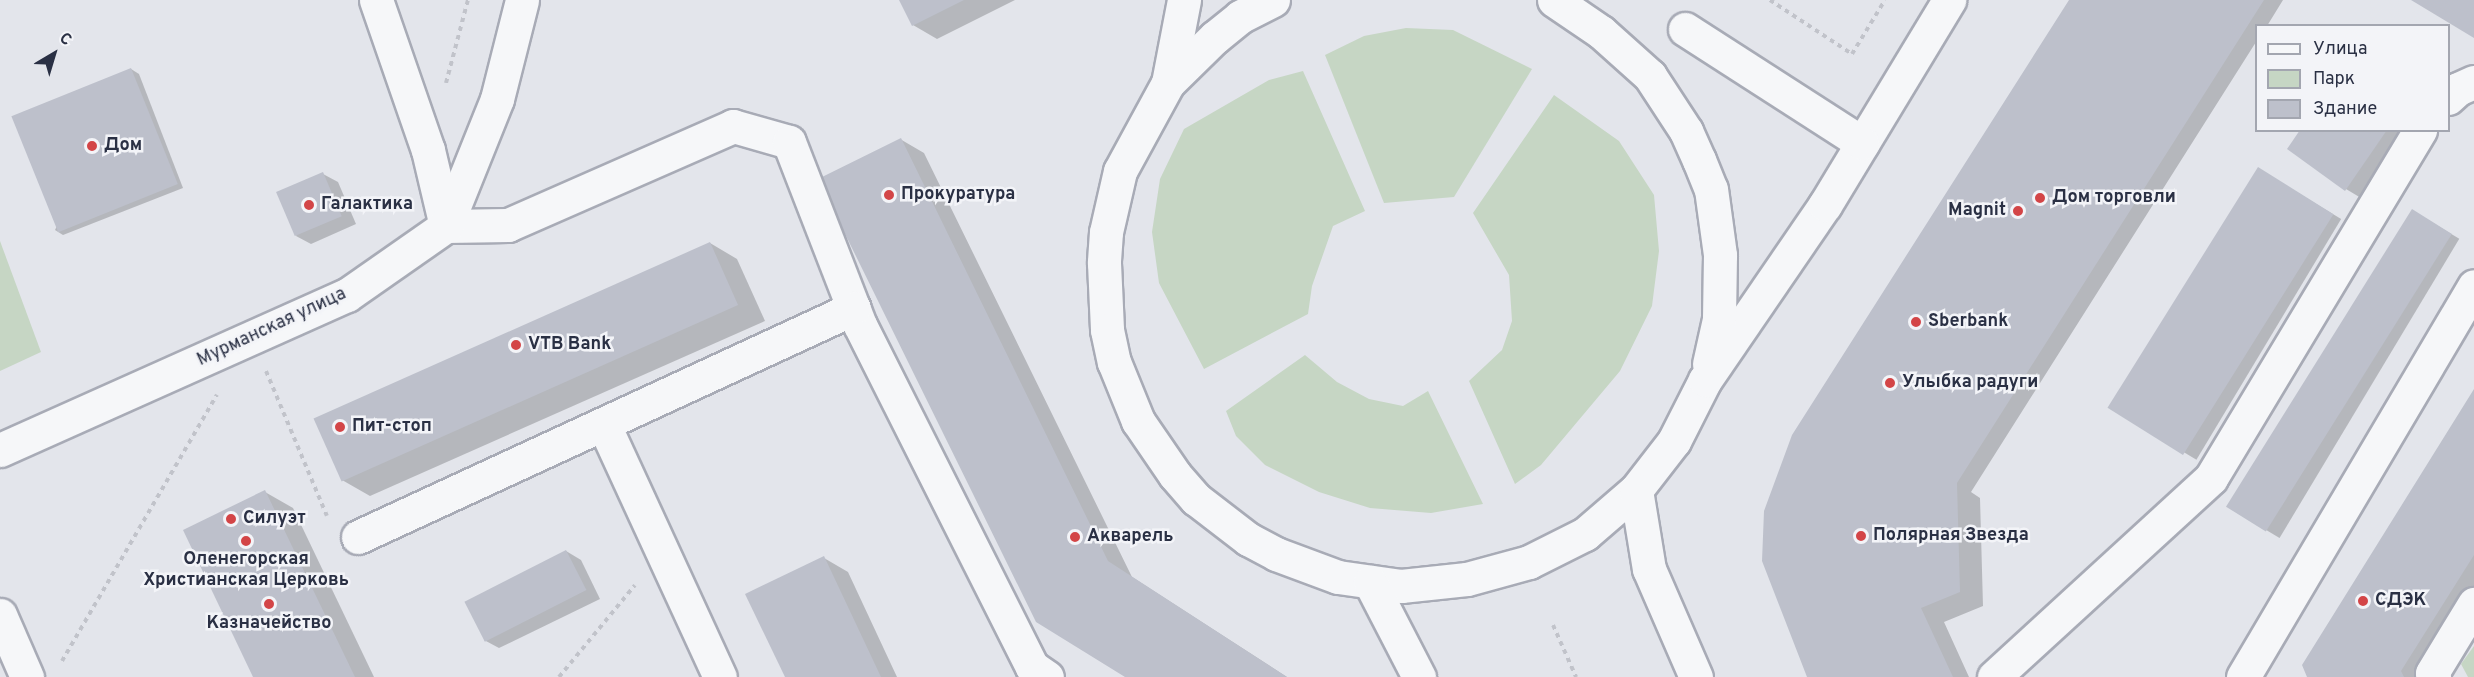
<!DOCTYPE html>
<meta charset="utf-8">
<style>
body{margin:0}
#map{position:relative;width:2474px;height:677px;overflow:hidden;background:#e3e5eb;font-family:Overpass,sans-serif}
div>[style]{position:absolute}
.green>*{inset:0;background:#c6d6c4}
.shadow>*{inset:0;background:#0003;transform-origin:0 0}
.building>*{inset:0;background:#bdc0cb;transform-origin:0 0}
.path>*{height:4px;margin-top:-2px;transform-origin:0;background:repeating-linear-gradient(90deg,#c1c3ca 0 4.5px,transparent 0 9px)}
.roads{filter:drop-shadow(2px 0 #a8abb6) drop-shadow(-2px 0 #a8abb6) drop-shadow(0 2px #a8abb6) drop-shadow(0 -2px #a8abb6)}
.minor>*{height:33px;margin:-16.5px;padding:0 16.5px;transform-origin:16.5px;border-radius:16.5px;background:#f6f7f9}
.dots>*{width:16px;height:16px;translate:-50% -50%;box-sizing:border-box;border:3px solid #f3f4f8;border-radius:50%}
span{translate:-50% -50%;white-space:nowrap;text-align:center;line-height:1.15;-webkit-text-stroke:5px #f3f4f8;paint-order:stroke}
.poi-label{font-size:18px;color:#2a3044;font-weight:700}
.left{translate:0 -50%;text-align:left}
.right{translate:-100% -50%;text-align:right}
.street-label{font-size:18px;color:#2a3044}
.legend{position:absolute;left:2255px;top:24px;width:195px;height:108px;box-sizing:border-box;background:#f3f4f8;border:2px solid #a3a6b0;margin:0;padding:8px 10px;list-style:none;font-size:18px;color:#2a3044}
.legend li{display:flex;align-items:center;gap:12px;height:30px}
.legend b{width:30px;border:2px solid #a3a6b0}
.north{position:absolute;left:24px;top:24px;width:60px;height:60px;-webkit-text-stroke:4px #f3f4f8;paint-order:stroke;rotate:38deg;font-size:16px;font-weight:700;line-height:24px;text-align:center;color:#2a3044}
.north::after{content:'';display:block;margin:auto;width:21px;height:27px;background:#2a3044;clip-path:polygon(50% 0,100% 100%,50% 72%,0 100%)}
</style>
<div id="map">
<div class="green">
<i style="clip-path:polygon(1406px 28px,1453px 30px,1532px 69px,1454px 197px,1384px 203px,1325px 55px,1364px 36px)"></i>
<i style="clip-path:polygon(1303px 71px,1365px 211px,1333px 226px,1312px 286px,1308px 314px,1204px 369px,1159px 283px,1152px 232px,1160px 179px,1184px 129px,1269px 80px)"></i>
<i style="clip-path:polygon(1554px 95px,1619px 141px,1654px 195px,1659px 251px,1652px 306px,1620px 371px,1541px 465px,1515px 484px,1469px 381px,1502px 350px,1512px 321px,1509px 275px,1473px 213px)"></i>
<i style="clip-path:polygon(0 241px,41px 352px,0 371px)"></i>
<i style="clip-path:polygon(1305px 355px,1337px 382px,1369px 399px,1403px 406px,1428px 391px,1483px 504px,1431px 513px,1370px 508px,1319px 492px,1265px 465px,1236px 436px,1226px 411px)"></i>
<i style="clip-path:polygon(2474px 646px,2474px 677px,2468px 677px,2461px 664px)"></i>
</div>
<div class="shadow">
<i style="clip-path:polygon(901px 0,1015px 0,937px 39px,913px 25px)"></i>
<i style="clip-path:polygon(2070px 0,2283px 0,2267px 26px,2256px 26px,2256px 42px,1971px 492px,1980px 498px,1983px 606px,1944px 622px,1969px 677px,1810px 677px)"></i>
<i style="clip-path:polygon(131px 69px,139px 74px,183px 188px,63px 235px,55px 230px)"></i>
<i style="clip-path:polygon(2302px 130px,2395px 130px,2403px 136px,2361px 198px,2346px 189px)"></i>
<i style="clip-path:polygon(900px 139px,924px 153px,1132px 577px,1287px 677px,1128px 677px)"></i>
<i style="left:2258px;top:169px;width:97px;height:281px;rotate:31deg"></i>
<i style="clip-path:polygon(323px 174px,338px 182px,356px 224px,311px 244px,296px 236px)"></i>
<i style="left:2413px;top:211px;width:54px;height:349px;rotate:31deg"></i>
<i style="clip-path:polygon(710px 243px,737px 259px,765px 321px,370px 496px,342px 480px)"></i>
<i style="clip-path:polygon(2474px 392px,2474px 607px,2430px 677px,2309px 677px)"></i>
<i style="clip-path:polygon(265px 492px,293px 508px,374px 677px,255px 677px)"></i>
<i style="clip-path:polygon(566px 551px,581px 560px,600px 599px,499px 648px,484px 640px)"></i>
<i style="clip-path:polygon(824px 558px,848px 572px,897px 677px,786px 677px)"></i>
</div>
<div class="building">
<i style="clip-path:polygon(899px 0,964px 0,912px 26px)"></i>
<i style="clip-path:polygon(2069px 0,2264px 0,1957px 483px,1960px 592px,1921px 608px,1953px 677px,1807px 677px,1762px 561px,1764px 511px,1792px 435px)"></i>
<i style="clip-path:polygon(2411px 0,2474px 0,2474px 38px)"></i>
<i style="left:131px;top:68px;width:125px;height:129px;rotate:68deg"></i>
<i style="clip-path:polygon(2300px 130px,2387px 130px,2345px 191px,2287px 149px)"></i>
<i style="clip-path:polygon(901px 138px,1108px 561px,1287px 677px,1125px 677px,1036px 622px,818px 179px)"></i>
<i style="left:2258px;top:167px;width:89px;height:284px;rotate:32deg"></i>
<i style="left:323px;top:172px;width:48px;height:51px;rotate:67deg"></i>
<i style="left:2412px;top:209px;width:47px;height:351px;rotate:32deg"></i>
<i style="left:710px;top:242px;width:69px;height:434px;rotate:66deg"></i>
<i style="clip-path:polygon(2474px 389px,2474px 555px,2401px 671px,2404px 677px,2307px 677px,2302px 665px)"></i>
<i style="clip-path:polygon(265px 490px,355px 677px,253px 677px,183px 530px)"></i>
<i style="left:566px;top:550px;width:45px;height:114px;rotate:63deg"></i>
<i style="clip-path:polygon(824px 556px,881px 677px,785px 677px,745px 594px)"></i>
</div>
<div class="path">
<i style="left:1770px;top:0;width:98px;rotate:33.4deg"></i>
<i style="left:1852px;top:54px;width:63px;rotate:-58.6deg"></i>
<i style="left:446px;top:83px;width:86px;rotate:-75.2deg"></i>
<i style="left:266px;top:371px;width:157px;rotate:67.2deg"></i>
<i style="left:1553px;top:625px;width:57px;rotate:66.1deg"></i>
<i style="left:62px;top:661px;width:308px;rotate:-59.8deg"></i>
<i style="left:559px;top:677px;width:119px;rotate:-50.4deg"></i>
</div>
<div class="roads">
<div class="minor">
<i style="left:376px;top:0;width:159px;rotate:70.9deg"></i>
<i style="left:428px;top:150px;width:78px;rotate:76.7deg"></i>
<i style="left:446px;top:226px;width:62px;rotate:-0.9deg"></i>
<i style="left:508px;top:225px;width:246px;rotate:-23.7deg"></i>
<i style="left:733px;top:126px;width:58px;rotate:15.9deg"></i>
<i style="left:789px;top:142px;width:196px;rotate:68.8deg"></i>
<i style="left:860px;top:325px;width:383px;rotate:63.3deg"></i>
<i style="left:1032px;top:667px;width:18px;rotate:34deg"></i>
<i style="left:1273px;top:0;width:37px;rotate:153deg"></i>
<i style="left:1240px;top:17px;width:32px;rotate:141deg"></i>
<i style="left:1215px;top:37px;width:66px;rotate:135.6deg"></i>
<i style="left:1168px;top:83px;width:100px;rotate:118.6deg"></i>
<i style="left:1120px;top:171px;width:63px;rotate:102.9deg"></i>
<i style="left:1106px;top:232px;width:31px;rotate:94deg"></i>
<i style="left:1104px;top:263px;width:67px;rotate:87.4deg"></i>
<i style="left:1107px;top:330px;width:33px;rotate:78deg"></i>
<i style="left:1114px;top:362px;width:64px;rotate:67.9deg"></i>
<i style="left:1138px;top:421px;width:65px;rotate:55.6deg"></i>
<i style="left:1175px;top:475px;width:32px;rotate:49deg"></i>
<i style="left:1196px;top:499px;width:66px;rotate:37.6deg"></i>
<i style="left:1248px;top:539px;width:32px;rotate:28deg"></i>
<i style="left:1276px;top:554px;width:66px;rotate:20.4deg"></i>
<i style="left:1338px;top:577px;width:64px;rotate:8.1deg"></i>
<i style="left:1401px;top:586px;width:66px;rotate:-6.1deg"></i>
<i style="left:1467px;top:579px;width:64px;rotate:-15.3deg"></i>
<i style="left:1529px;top:562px;width:63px;rotate:-26.6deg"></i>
<i style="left:1585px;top:534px;width:67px;rotate:-40.8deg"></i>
<i style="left:1636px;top:490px;width:62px;rotate:-52.2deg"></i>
<i style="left:1674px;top:441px;width:68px;rotate:-63.1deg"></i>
<i style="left:1705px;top:380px;width:212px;rotate:-55.6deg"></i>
<i style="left:1825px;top:205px;width:240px;rotate:-58.8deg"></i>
<i style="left:1554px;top:0;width:57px;rotate:34.2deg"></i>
<i style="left:1601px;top:32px;width:66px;rotate:41.9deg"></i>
<i style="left:1650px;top:76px;width:66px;rotate:56.8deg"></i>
<i style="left:1686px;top:131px;width:32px;rotate:66deg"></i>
<i style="left:1699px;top:160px;width:31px;rotate:68deg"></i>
<i style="left:1711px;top:189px;width:67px;rotate:82.2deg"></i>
<i style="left:1720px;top:255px;width:64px;rotate:90.9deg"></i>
<i style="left:1719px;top:319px;width:46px;rotate:102.5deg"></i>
<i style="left:1685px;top:29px;width:211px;rotate:32.8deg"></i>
<i style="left:1168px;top:83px;width:85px;rotate:-79.1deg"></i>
<i style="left:2448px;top:98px;width:13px;rotate:-42deg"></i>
<i style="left:2458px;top:89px;width:17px;rotate:-24deg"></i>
<i style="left:604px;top:425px;width:277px;rotate:65.3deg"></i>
<i style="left:0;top:450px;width:380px;rotate:-24.1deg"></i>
<i style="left:347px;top:295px;width:121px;rotate:-34.9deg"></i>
<i style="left:446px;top:226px;width:137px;rotate:-68.1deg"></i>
<i style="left:497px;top:99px;width:102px;rotate:-75.8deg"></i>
<i style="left:1636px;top:490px;width:80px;rotate:80.7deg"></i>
<i style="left:1649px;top:569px;width:118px;rotate:66.5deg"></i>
<i style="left:358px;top:537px;width:546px;rotate:-24.78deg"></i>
<i style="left:1370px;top:582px;width:107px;rotate:62.7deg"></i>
<i style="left:0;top:615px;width:68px;rotate:66.5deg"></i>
<i style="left:1994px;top:677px;width:294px;rotate:-42.5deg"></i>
<i style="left:2211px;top:478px;width:406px;rotate:-59deg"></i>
<i style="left:2243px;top:677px;width:454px;rotate:-59.4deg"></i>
<i style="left:2434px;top:677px;width:4px;rotate:-117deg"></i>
<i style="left:2432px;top:673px;width:81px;rotate:-58.7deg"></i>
</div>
</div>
<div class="dots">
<i style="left:92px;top:146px;background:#d34547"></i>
<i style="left:889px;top:195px;background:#d34547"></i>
<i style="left:2040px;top:198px;background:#d34547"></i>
<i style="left:309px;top:205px;background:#d34547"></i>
<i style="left:2018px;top:211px;background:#d34547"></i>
<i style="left:1916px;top:322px;background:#d34547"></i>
<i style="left:516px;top:345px;background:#d34547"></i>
<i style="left:1890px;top:383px;background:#d34547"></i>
<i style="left:340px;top:427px;background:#d34547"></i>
<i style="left:231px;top:519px;background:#d34547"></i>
<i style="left:1861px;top:536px;background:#d34547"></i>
<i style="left:1075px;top:537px;background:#d34547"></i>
<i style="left:246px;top:541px;background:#d34547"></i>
<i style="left:2363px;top:601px;background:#d34547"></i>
<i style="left:269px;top:604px;background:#d34547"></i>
</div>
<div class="poi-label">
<span class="left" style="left:104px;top:146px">Дом</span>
<span class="left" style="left:901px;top:195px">Прокуратура</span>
<span class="left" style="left:2052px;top:198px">Дом торговли</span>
<span class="left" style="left:321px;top:205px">Галактика</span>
<span class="right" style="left:2006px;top:211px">Magnit</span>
<span class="left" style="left:1928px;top:322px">Sberbank</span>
<span class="left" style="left:528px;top:345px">VTB Bank</span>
<span class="left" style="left:1902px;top:383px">Улыбка радуги</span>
<span class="left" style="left:352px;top:427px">Пит-стоп</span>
<span class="left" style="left:243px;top:519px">Силуэт</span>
<span class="left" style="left:1873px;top:536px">Полярная Звезда</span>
<span class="left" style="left:1087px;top:537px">Акварель</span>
<span style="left:246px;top:571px">Оленегорская<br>Христианская Церковь</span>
<span class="left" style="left:2375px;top:601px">СДЭК</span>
<span style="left:269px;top:624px">Казначейство</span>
</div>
<div class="street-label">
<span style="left:272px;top:328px;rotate:-25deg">Мурманская улица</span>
</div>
<ul class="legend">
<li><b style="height:8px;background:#f6f7f9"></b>Улица</li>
<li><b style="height:16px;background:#c6d6c4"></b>Парк</li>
<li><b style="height:16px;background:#bdc0cb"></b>Здание</li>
</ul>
<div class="north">С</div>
</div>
